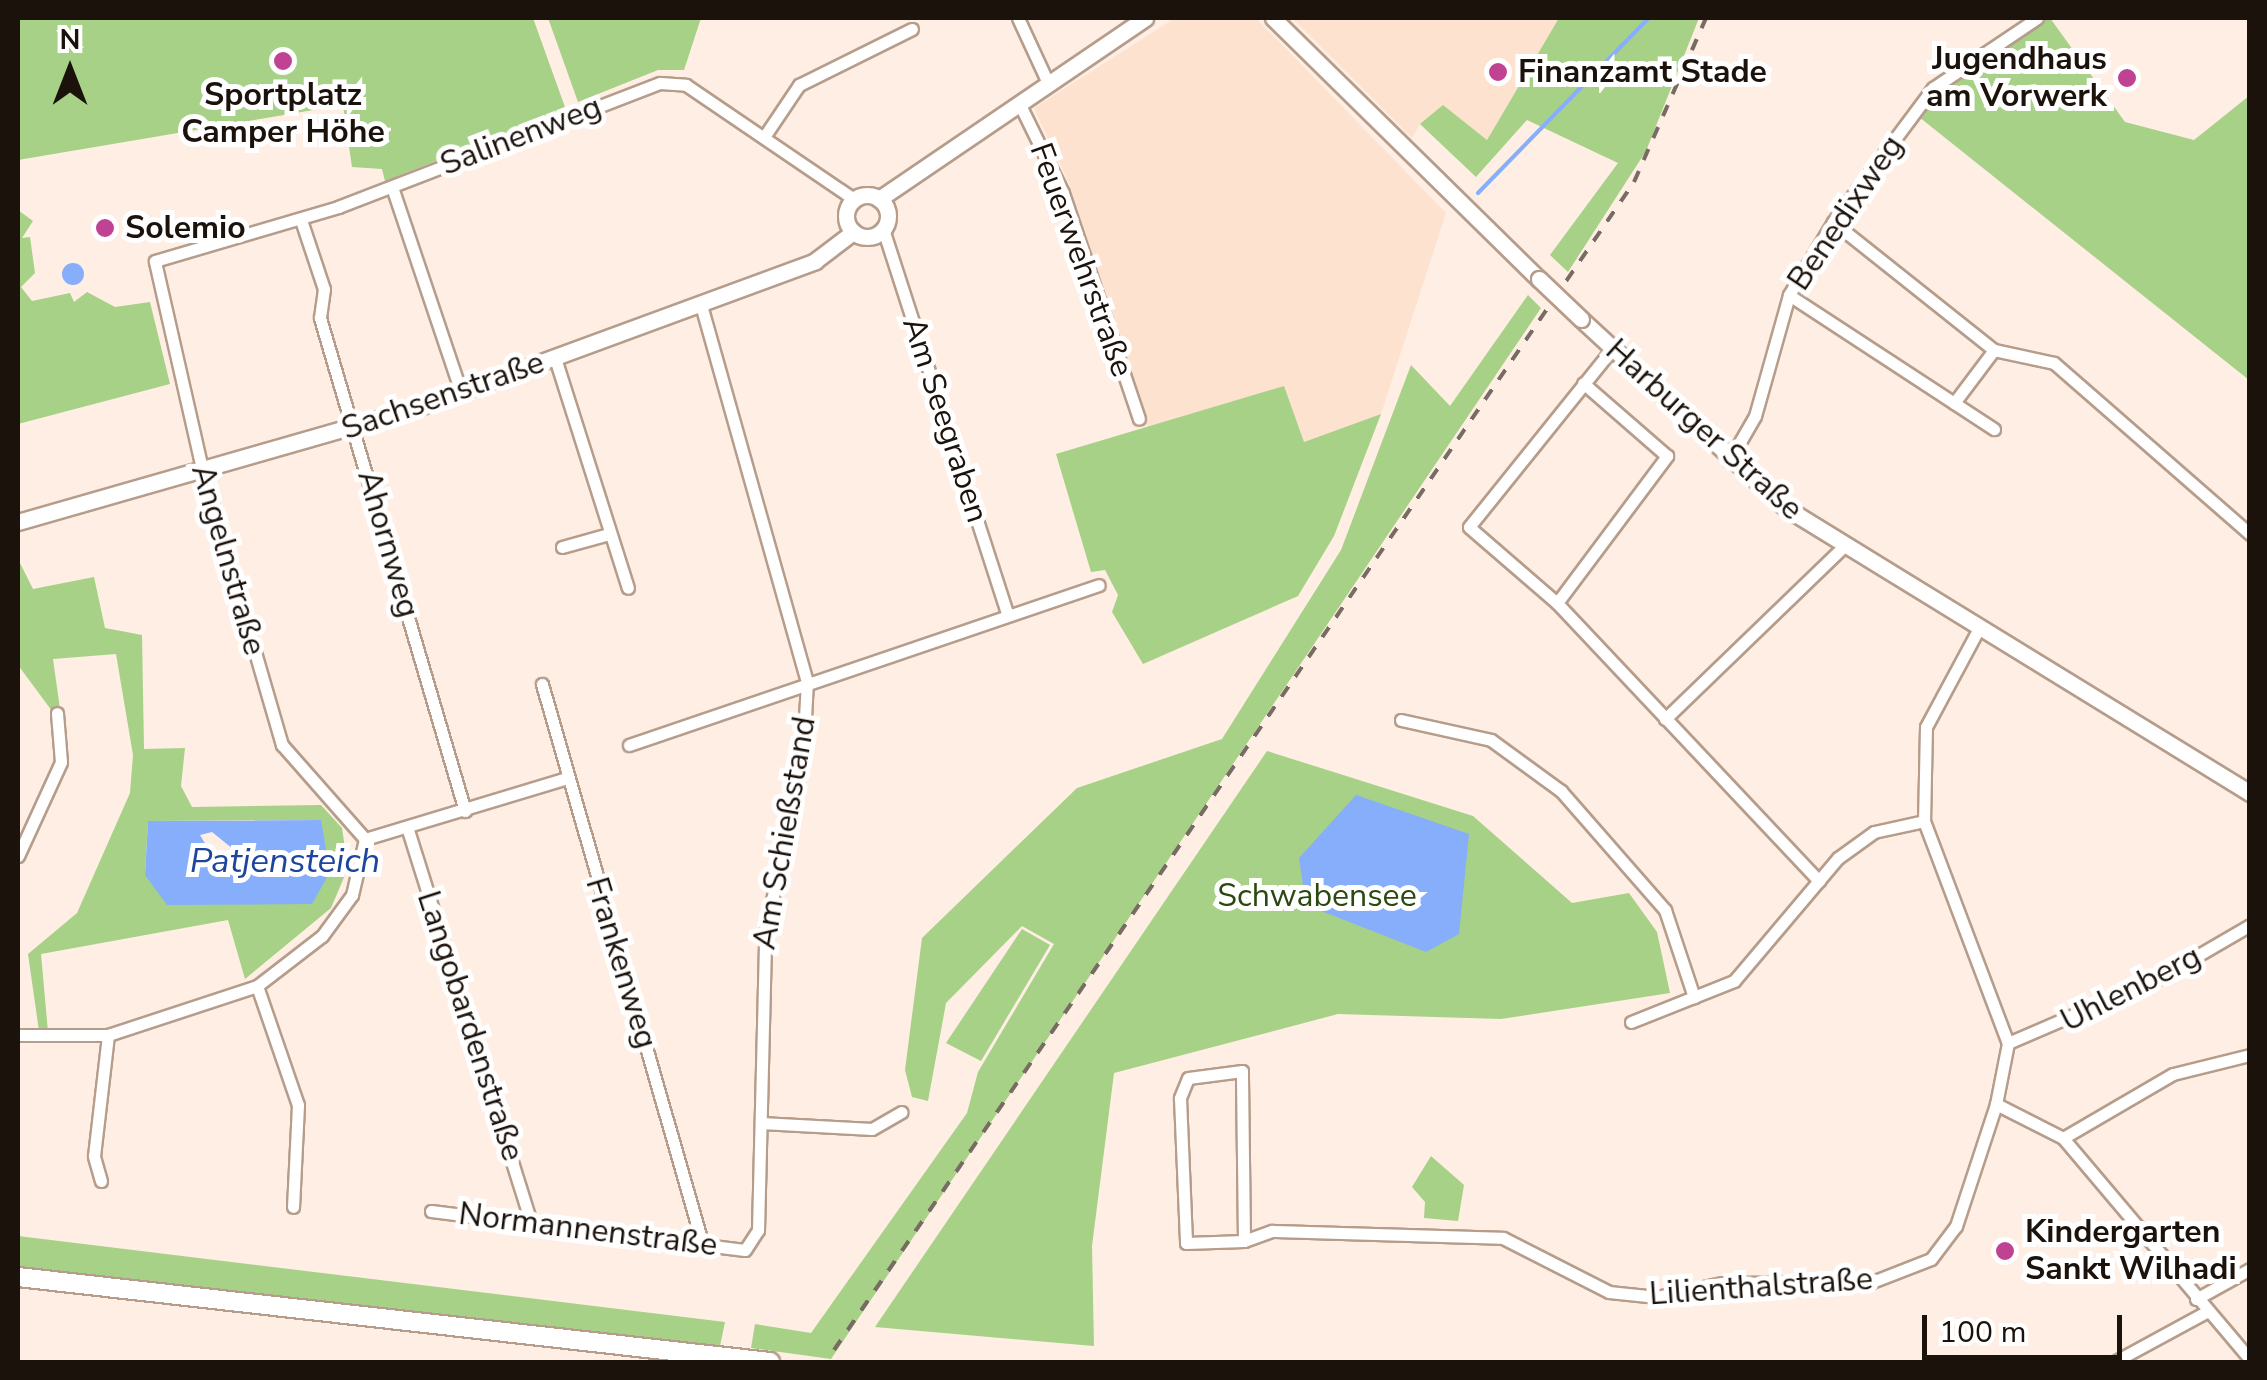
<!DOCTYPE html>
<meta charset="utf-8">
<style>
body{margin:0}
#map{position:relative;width:2267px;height:1380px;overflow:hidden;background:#feeee3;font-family:"Nunito Sans",sans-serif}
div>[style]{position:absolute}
.built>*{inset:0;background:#fde3cf}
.green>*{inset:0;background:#a6d186}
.water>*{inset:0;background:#86aefb}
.round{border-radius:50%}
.stream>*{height:4px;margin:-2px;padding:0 2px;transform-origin:2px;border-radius:2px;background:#86aefb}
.roads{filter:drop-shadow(2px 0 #b69d8b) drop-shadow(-2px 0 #b69d8b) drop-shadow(0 2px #b69d8b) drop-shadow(0 -2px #b69d8b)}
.street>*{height:11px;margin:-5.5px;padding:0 5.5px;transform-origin:5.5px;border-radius:5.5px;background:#fff}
.secondary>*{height:15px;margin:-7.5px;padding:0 7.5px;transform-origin:7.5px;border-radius:7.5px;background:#fff}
.secondary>.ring{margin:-7.5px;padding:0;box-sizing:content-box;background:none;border:15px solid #fff;border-radius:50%}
.primary>*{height:18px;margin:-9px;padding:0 9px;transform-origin:9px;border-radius:9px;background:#fff}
.rail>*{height:4px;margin-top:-2px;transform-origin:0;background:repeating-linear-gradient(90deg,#776b63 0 12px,transparent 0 24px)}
.bridges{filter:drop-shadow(2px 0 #b69d8b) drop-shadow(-2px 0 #b69d8b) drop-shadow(0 2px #b69d8b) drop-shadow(0 -2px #b69d8b)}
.secondary-bridge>*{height:15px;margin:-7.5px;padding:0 7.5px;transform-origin:7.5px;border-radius:7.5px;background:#fff}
.dots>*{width:28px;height:28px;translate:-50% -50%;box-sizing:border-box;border:5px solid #fff;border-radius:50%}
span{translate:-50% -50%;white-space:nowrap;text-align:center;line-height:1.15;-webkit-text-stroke:10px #fff;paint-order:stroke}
.poi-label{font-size:32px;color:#1b120c;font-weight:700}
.right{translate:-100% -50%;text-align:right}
.left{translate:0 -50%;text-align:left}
.street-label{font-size:32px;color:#1b120c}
.park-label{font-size:32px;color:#2b480f}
.water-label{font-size:35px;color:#1d459d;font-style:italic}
.frame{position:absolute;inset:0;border:20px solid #1b120c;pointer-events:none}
.north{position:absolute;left:20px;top:20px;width:100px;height:100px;-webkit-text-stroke:8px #fff;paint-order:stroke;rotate:0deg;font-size:28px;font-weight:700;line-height:40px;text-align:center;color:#1b120c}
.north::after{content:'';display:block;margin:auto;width:35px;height:45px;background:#1b120c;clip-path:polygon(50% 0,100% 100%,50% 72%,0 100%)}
.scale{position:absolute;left:1922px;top:1315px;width:200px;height:45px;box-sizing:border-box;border:5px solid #1b120c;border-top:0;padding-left:12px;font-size:30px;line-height:35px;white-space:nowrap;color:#1b120c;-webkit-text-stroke:8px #fff;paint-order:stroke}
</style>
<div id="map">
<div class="built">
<i style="clip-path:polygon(1175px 18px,1256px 18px,1446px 213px,1381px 414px,1303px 442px,1284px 387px,1148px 427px,1070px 186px,1034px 108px)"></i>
<i style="clip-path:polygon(1292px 18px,1559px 18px,1487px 140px,1420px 124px,1412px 138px)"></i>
</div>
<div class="green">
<i style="clip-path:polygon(18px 18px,533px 18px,566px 110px,385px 181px,382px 169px,352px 167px,343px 105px,18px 160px)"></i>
<i style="clip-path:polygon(548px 18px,701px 18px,684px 70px,658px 70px,578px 102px)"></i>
<i style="clip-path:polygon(1559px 18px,1699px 18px,1646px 151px,1568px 272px,1550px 255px,1618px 163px,1527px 120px,1476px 177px,1420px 124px,1443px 105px,1487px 140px)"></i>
<i style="clip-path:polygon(2037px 18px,2050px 18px,2125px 122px,2194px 140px,2249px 96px,2249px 380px,1914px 113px,1933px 88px)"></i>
<i style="clip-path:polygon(18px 210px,33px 221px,22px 238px,30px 237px,35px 273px,21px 287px,32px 301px,70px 293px,74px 302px,87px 292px,115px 307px,150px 302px,170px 384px,18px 424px)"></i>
<i style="clip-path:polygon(1528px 295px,1541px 308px,831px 1359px,751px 1348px,755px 1324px,811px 1333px,967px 1113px,978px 1072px,1054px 944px,1022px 926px,946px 1003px,928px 1101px,912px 1097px,905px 1070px,922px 938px,1077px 788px,1222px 739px,1341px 550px,1411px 365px,1450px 406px)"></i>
<i style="clip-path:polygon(1284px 386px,1304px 442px,1381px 414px,1334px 536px,1298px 596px,1143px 664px,1112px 612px,1118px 595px,1105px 570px,1091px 572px,1056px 454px)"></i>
<i style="clip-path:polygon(evenodd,18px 559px,33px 589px,94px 577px,105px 628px,142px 635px,144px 749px,185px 748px,181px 786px,192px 807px,321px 805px,342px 828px,348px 868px,331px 908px,245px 979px,228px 920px,41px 954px,48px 1032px,39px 1031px,28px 954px,77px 913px,130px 793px,133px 755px,116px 654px,53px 659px,60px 709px,52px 711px,18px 665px,18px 559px,320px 820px,330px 872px,145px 875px,148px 821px,320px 820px)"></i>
<i style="clip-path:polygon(1267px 751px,1473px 816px,1572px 903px,1629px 893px,1657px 932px,1670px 993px,1501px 1019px,1338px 1014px,1114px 1073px,1092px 1246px,1094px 1346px,875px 1327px)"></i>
<i style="clip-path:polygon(1022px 929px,1050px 945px,981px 1061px,946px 1043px)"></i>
<i style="clip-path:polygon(1431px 1156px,1464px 1185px,1458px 1221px,1424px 1218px,1425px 1202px,1412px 1187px)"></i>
<i style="clip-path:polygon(18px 1236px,725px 1322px,720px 1346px,18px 1267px)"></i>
</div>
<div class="water">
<i class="round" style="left:62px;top:263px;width:22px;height:22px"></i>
<i style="clip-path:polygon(1356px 795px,1469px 834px,1459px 934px,1426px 952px,1306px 905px,1299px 858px)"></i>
<i style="clip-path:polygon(evenodd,321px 820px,330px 872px,312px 904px,167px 905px,145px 875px,148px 821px,321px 820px,212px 832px,238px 853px,219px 867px,200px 835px,212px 832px)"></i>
</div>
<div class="stream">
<i style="left:1478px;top:193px;width:245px;rotate:-45.7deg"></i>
</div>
<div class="roads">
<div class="street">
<i style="left:1018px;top:18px;width:72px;rotate:65.2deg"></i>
<i style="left:1019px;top:103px;width:100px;rotate:63.9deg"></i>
<i style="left:1063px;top:193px;width:238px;rotate:71.4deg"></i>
<i style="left:764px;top:137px;width:63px;rotate:-56.1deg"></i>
<i style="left:799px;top:85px;width:126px;rotate:-26.4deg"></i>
<i style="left:392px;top:187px;width:216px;rotate:71.4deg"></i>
<i style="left:301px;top:220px;width:73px;rotate:71.6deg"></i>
<i style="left:324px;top:289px;width:29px;rotate:98deg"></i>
<i style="left:320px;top:318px;width:514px;rotate:73.61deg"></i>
<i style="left:1833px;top:222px;width:206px;rotate:38.5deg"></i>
<i style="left:1994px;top:350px;width:61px;rotate:12.2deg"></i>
<i style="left:2054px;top:363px;width:260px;rotate:41.1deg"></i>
<i style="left:883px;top:229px;width:403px;rotate:72.1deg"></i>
<i style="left:1789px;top:295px;width:245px;rotate:33.2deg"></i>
<i style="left:1612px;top:349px;width:228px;rotate:128.8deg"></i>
<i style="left:1469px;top:527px;width:116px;rotate:40.8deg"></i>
<i style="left:1557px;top:603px;width:382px;rotate:46.7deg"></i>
<i style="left:555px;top:358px;width:241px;rotate:72.4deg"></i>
<i style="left:1954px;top:403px;width:66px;rotate:-53deg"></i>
<i style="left:1729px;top:461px;width:52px;rotate:-60deg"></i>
<i style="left:1755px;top:416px;width:126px;rotate:-74.3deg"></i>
<i style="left:1789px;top:295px;width:85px;rotate:-58.9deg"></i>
<i style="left:1833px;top:222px;width:167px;rotate:-53.3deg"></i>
<i style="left:1933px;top:88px;width:125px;rotate:-33.9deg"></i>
<i style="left:562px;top:547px;width:49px;rotate:-15.5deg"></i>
<i style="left:1557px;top:603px;width:184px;rotate:-53.2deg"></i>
<i style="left:1667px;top:456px;width:111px;rotate:-139deg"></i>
<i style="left:1978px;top:630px;width:110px;rotate:118.2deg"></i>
<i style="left:1926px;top:727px;width:94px;rotate:91.2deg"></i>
<i style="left:1924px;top:821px;width:237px;rotate:69.3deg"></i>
<i style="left:2008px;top:1043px;width:62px;rotate:101.1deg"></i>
<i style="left:1996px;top:1104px;width:75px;rotate:26.9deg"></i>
<i style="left:2063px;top:1138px;width:289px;rotate:49.8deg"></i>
<i style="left:542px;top:684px;width:580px;rotate:74deg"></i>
<i style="left:1665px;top:719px;width:249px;rotate:-44deg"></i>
<i style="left:1401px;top:720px;width:92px;rotate:12.5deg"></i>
<i style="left:1491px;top:740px;width:87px;rotate:36.1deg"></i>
<i style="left:1561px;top:791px;width:158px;rotate:48.8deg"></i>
<i style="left:1665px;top:910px;width:92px;rotate:71.6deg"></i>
<i style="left:629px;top:745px;width:496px;rotate:-18.8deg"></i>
<i style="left:408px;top:830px;width:411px;rotate:72.6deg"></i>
<i style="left:365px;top:839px;width:125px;rotate:-131.4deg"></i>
<i style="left:282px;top:745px;width:283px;rotate:-106.2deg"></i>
<i style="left:203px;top:473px;width:217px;rotate:-102.8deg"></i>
<i style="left:155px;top:261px;width:191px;rotate:-16.4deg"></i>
<i style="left:338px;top:207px;width:345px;rotate:-21.1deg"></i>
<i style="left:660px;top:83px;width:26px;rotate:4deg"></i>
<i style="left:686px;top:85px;width:203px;rotate:34.2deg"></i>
<i style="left:365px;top:839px;width:208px;rotate:-16.8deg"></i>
<i style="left:18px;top:856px;width:103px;rotate:-65.4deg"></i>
<i style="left:61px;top:762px;width:49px;rotate:-94.7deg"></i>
<i style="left:257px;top:986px;width:126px;rotate:71deg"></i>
<i style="left:298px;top:1105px;width:102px;rotate:92.8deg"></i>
<i style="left:1631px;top:1022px;width:111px;rotate:-21.7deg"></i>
<i style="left:1734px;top:981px;width:161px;rotate:-49.8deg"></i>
<i style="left:1838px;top:858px;width:44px;rotate:-35.8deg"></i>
<i style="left:1874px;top:832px;width:51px;rotate:-12.4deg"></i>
<i style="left:18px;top:1035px;width:90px"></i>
<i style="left:108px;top:1035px;width:157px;rotate:-18.2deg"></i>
<i style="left:257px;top:986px;width:82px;rotate:-37.6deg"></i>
<i style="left:322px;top:936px;width:51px;rotate:-53.8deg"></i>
<i style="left:352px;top:895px;width:57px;rotate:-76.9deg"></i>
<i style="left:2008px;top:1043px;width:164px;rotate:-23.3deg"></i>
<i style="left:2159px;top:978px;width:105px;rotate:-30.2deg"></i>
<i style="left:761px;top:1123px;width:111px;rotate:3.1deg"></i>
<i style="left:872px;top:1129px;width:34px;rotate:-30deg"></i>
<i style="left:2063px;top:1138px;width:127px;rotate:-30.2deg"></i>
<i style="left:2173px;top:1074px;width:79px;rotate:-13.9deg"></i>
<i style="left:101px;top:1181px;width:26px;rotate:-106deg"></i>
<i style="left:94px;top:1156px;width:122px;rotate:-83.4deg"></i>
<i style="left:431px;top:1211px;width:316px;rotate:7.1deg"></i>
<i style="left:745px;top:1250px;width:24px;rotate:-57deg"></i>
<i style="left:758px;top:1230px;width:297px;rotate:-88.6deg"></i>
<i style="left:765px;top:933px;width:182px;rotate:-77.9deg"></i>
<i style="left:803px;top:755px;width:73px;rotate:-86.9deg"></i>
<i style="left:807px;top:682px;width:391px;rotate:-105.7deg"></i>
<i style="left:1244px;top:1241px;width:170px;rotate:-90.7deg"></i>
<i style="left:1242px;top:1071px;width:54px;rotate:172.6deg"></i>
<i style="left:1188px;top:1078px;width:22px;rotate:112deg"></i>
<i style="left:1180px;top:1098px;width:145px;rotate:87.6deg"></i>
<i style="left:1186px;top:1243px;width:58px;rotate:-2deg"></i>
<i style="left:1244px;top:1241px;width:30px;rotate:-20deg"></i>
<i style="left:1272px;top:1231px;width:231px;rotate:1.7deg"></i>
<i style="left:1503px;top:1238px;width:119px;rotate:27deg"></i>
<i style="left:1609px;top:1292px;width:48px;rotate:5.9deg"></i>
<i style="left:1657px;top:1297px;width:66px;rotate:-12.2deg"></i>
<i style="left:1722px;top:1283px;width:150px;rotate:-0.4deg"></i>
<i style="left:1872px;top:1282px;width:63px;rotate:-21.3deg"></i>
<i style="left:1931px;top:1259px;width:41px;rotate:-52.9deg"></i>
<i style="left:1956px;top:1226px;width:128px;rotate:-71.8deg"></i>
<i style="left:2196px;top:1299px;width:62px;rotate:-29.1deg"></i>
<i style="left:2114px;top:1362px;width:105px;rotate:-28.5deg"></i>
</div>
<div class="secondary">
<i style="left:1273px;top:18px;width:373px;rotate:44.5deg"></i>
<i class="ring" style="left:846px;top:195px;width:27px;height:27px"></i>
<i style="left:879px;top:199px;width:322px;rotate:-34.2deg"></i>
<i style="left:1581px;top:319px;width:279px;rotate:42.7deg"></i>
<i style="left:1786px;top:508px;width:545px;rotate:31.56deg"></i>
<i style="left:18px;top:522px;width:417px;rotate:-16deg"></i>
<i style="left:419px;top:407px;width:422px;rotate:-20.2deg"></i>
<i style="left:815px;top:261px;width:48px;rotate:-37.3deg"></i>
</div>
<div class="primary">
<i style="left:18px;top:1277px;width:757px;rotate:6.45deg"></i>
</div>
</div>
<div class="rail">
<i style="left:834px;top:1350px;width:1416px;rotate:-55.59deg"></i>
<i style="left:1634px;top:182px;width:179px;rotate:-66.3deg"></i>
</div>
<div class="bridges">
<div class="secondary-bridge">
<i style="left:1539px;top:279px;width:58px;rotate:43.6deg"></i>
</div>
</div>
<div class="dots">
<i style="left:283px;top:61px;background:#c04393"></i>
<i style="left:1498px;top:72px;background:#c04393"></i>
<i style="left:2127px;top:78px;background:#c04393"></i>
<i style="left:105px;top:228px;background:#c04393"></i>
<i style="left:2005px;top:1251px;background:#c04393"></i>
</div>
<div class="poi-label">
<span class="right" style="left:2107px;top:78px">Jugendhaus<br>am Vorwerk</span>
<span class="left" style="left:1518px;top:72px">Finanzamt Stade</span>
<span style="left:283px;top:114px">Sportplatz<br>Camper Höhe</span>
<span class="left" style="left:125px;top:228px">Solemio</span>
<span class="left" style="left:2025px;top:1251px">Kindergarten<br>Sankt Wilhadi</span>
</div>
<div class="street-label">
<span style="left:521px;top:136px;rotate:-21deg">Salinenweg</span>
<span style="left:1846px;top:213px;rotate:-56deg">Benedixweg</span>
<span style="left:1081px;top:260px;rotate:70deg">Feuerwehrstraße</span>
<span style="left:443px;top:396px;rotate:-19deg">Sachsenstraße</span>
<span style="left:945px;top:420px;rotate:72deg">Am Seegraben</span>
<span style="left:1704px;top:430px;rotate:42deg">Harburger Straße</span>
<span style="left:388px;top:544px;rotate:74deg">Ahornweg</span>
<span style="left:228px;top:560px;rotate:74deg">Angelnstraße</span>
<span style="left:785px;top:833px;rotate:-80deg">Am Schießstand</span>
<span style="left:621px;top:963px;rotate:73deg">Frankenweg</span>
<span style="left:2131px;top:989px;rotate:-27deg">Uhlenberg</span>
<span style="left:470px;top:1026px;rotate:72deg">Langobardenstraße</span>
<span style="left:588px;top:1230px;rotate:7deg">Normannenstraße</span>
<span style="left:1761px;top:1287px;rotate:-4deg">Lilienthalstraße</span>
</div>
<div class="park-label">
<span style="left:1317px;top:896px">Schwabensee</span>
</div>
<div class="water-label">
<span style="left:285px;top:861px">Patjensteich</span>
</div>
<div class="frame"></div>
<div class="north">N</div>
<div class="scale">100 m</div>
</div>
